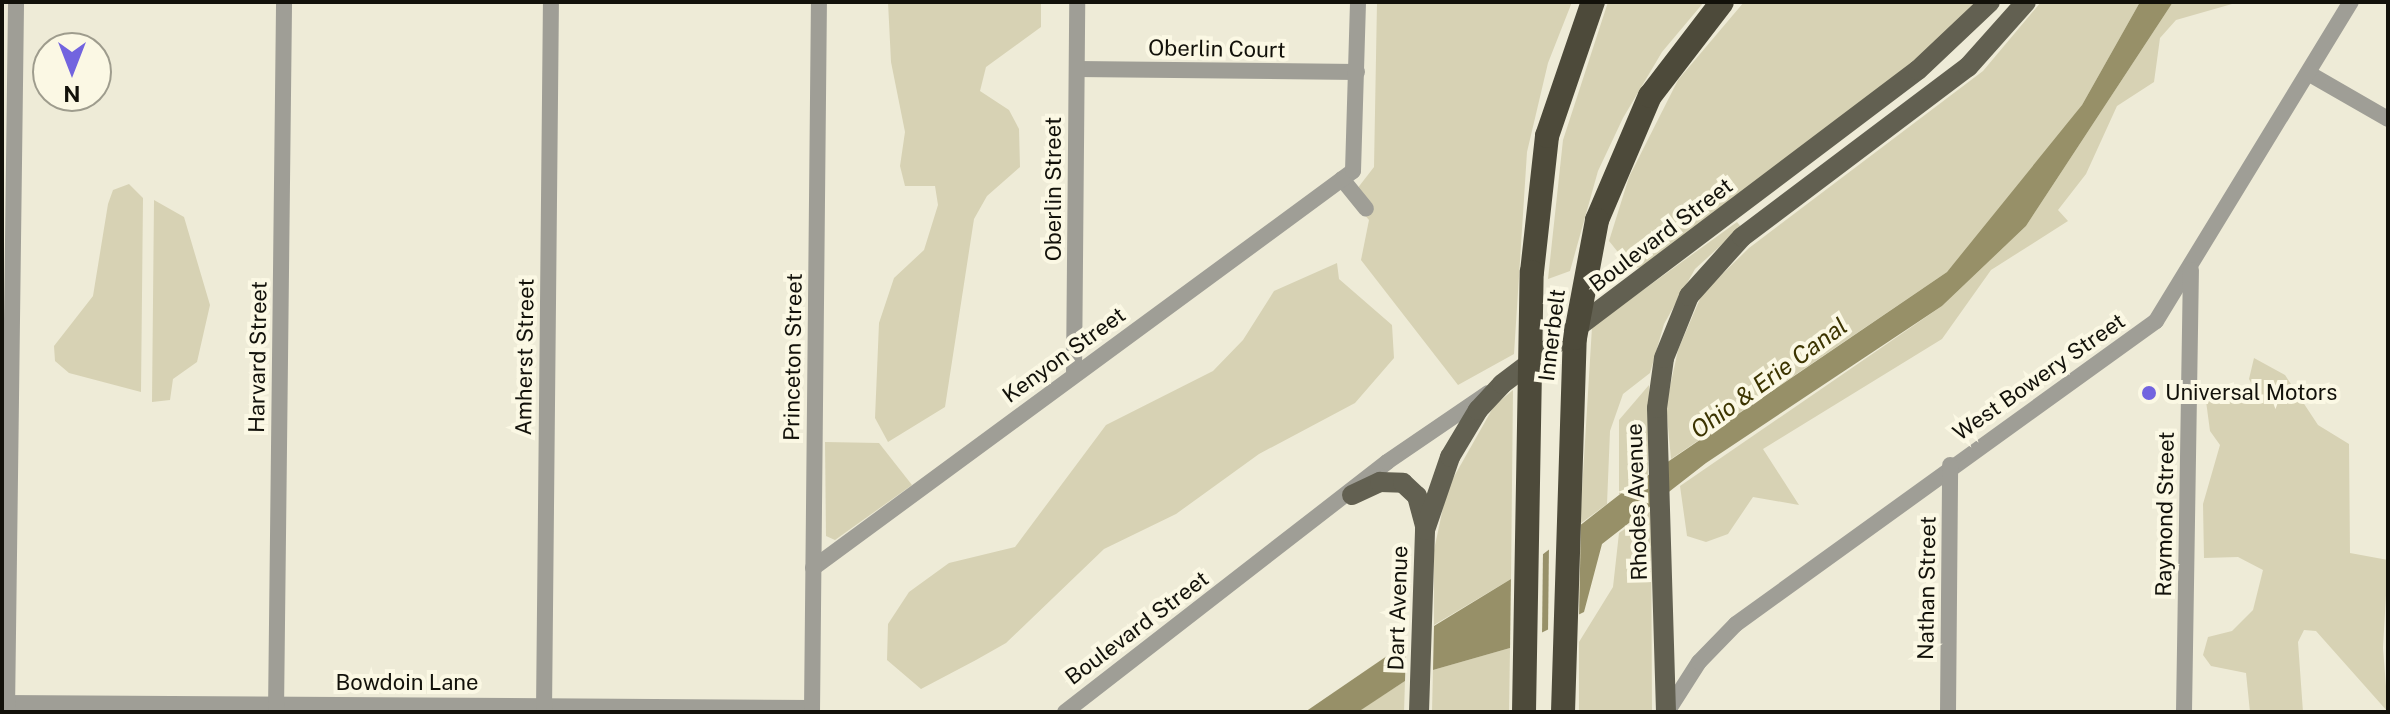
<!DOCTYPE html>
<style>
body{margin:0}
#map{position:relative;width:2390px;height:714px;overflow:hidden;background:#eeebd7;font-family:"Public Sans",sans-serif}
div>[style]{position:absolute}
.green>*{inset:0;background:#d7d2b4}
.water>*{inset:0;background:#979068}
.pier>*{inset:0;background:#eeebd7}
.minor>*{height:16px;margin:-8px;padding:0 8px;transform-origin:8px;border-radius:8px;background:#9f9e96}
.major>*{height:20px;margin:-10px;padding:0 10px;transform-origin:10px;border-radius:10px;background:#626051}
.highway>*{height:24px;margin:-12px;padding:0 12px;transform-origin:12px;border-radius:12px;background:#4d4a3a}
.highway-bridge>*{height:24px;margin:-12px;padding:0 12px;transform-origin:12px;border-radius:12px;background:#4d4a3a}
.dots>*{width:22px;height:22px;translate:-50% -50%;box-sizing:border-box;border:4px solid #fbf8e4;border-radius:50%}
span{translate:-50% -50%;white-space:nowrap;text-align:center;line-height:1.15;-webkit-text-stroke:8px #fbf8e4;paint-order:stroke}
.street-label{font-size:22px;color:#12110a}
.poi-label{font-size:22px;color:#12110a}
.left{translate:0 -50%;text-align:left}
.water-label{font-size:24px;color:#3c3400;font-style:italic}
.frame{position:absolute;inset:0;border:4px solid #12110a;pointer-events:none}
.north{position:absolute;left:32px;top:32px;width:80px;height:80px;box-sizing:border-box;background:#fbf8e4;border:2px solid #9e9c8d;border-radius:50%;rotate:180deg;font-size:22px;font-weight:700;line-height:32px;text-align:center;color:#12110a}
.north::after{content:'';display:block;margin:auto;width:28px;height:36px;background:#7264df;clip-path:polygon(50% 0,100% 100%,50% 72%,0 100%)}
</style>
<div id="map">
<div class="green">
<i style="clip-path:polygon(888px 2px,1041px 2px,1041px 27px,986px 67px,980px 91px,1009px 110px,1019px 129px,1020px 167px,987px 196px,974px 219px,945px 407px,888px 442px,875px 418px,879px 323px,894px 278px,924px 250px,938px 205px,935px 186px,905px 186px,900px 166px,905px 132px,891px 62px)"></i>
<i style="clip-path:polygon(1377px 2px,1572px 2px,1548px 63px,1527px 152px,1514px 354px,1458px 385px,1361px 260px,1369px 220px,1350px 198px,1374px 167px)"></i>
<i style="clip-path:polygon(1608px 2px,1704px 2px,1662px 52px,1623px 118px,1598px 171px,1570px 271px,1548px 279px,1563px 140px)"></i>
<i style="clip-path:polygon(1744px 2px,1976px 2px,1927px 54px,1643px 268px,1630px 267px,1609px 241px,1629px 177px,1678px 80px)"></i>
<i style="clip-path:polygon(2041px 2px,2140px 2px,2082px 105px,2015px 195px,1947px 272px,1671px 459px,1666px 405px,1678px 350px,1702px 294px,1749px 248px,1983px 71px)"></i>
<i style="clip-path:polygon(2173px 2px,2239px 2px,2176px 20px,2160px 38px,2154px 82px,2117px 106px,2086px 174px,2058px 210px,2068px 221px,1991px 270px,1942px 339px,1763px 449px,1799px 505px,1753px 497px,1728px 534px,1706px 542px,1687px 536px,1680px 486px,1942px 306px,2026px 226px)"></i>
<i style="clip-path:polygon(129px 184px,143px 198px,141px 392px,69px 373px,55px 361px,54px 346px,93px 296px,108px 204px,113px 190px)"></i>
<i style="clip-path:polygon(154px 200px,184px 217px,210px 305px,197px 362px,173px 379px,170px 400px,152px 402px)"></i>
<i style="clip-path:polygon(1737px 222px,1741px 227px,1695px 269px,1664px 324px,1650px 373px,1623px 394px,1610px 431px,1607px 504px,1580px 524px,1592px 327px)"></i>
<i style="clip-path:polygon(1337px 263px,1339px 279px,1392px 325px,1394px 358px,1355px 403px,1259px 454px,1176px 514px,1104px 549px,1006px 643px,976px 660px,921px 689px,887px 660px,888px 624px,909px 592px,949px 563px,1015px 547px,1106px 425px,1213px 371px,1243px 340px,1274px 291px)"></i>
<i style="clip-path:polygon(2254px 358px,2285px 375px,2318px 425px,2349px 444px,2350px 553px,2388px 560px,2383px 648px,2388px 712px,2316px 631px,2304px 630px,2298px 642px,2303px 712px,2250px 712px,2246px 673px,2211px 666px,2203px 655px,2208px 637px,2232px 631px,2253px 610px,2263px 570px,2238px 557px,2204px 558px,2203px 504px,2220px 445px,2210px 431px,2206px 401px,2257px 394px,2249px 379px)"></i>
<i style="clip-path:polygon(1649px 385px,1648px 475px,1619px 495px,1619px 420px)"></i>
<i style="clip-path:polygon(1513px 390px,1511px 579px,1434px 625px,1434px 550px,1447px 489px,1494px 406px)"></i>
<i style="clip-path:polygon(825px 442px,879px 443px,912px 485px,835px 540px,826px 536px)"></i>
<i style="clip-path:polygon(1651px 511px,1652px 712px,1579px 712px,1579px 642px,1613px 587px,1619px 533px)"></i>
<i style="clip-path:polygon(1510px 648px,1509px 712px,1432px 712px,1433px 670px)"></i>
<i style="clip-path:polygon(1405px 681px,1404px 712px,1358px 712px,1363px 708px)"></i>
</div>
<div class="water">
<i style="clip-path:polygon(2140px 2px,2173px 2px,2026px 226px,1942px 306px,1706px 463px,1602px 544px,1584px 612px,1510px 648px,1433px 670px,1434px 626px,1511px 579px,1619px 495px,1947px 272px,2082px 105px)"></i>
<i style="clip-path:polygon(1406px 643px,1405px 681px,1358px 712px,1305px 712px)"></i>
</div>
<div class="pier">
<i style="clip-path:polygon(1581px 519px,1579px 619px,1548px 634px,1549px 544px)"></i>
<i style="clip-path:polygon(1543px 549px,1542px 637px,1510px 652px,1511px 574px)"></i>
</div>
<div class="minor">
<i style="left:1077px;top:69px;width:280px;rotate:0.6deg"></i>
<i style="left:2308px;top:73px;width:92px;rotate:29.9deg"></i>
<i style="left:1342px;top:179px;width:38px;rotate:51deg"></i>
<i style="left:1074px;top:375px;width:373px;rotate:-89.5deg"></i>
<i style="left:813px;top:568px;width:670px;rotate:-36.32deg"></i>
<i style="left:1353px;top:171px;width:169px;rotate:-88.3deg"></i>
<i style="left:2px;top:703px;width:810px;rotate:0.35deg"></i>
<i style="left:7px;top:712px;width:710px;rotate:-89.27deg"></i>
<i style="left:276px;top:712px;width:710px;rotate:-89.35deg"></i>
<i style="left:544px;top:712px;width:710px;rotate:-89.44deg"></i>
<i style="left:812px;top:712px;width:710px;rotate:-89.44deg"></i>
<i style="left:1065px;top:712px;width:408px;rotate:-37.8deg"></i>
<i style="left:1387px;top:462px;width:122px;rotate:-34.3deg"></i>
<i style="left:1667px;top:712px;width:59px;rotate:-57.4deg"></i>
<i style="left:1699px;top:662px;width:53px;rotate:-45.8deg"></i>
<i style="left:1736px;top:624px;width:518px;rotate:-35.81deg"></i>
<i style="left:2156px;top:321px;width:374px;rotate:-58.6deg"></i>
<i style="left:1948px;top:712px;width:247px;rotate:-89.5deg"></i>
<i style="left:2184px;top:712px;width:442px;rotate:-89.1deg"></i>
</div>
<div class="major">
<i style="left:1352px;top:495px;width:31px;rotate:-25deg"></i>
<i style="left:1380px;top:482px;width:23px;rotate:2deg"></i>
<i style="left:1403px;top:483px;width:19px;rotate:43deg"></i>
<i style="left:1417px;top:496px;width:31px;rotate:75deg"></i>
<i style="left:1419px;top:712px;width:182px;rotate:-88.1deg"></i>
<i style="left:1425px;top:530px;width:77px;rotate:-71.1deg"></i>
<i style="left:1450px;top:457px;width:55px;rotate:-59.2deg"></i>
<i style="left:1478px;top:410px;width:35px;rotate:-47deg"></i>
<i style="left:1502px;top:384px;width:521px;rotate:-37.05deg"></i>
<i style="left:1918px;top:70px;width:99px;rotate:-43.4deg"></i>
<i style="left:1666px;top:712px;width:304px;rotate:-91.7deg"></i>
<i style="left:1657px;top:408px;width:50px;rotate:-82deg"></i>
<i style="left:1664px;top:358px;width:67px;rotate:-68deg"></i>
<i style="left:1689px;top:296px;width:79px;rotate:-48.1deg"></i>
<i style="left:1742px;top:237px;width:283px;rotate:-37deg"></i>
<i style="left:1968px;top:67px;width:87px;rotate:-48.3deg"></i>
</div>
<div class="highway">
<i style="left:1597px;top:220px;width:135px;rotate:-66.9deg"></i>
<i style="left:1650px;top:96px;width:118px;rotate:-52.5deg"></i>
<i style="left:1532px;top:272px;width:137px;rotate:-83.7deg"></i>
<i style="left:1547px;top:136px;width:142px;rotate:-71.1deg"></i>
</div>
<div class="highway-bridge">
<i style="left:1524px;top:712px;width:440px;rotate:-89deg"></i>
<i style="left:1563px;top:712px;width:374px;rotate:-88.2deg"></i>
<i style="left:1575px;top:338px;width:120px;rotate:-79.4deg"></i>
</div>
<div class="dots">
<i style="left:2149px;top:393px;background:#7264df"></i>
</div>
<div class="street-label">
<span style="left:1217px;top:49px;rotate:1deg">Oberlin Court</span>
<span style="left:1054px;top:189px;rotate:-90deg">Oberlin Street</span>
<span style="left:1661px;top:235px;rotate:-37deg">Boulevard Street</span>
<span style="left:1552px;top:335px;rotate:-83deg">Innerbelt</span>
<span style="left:1064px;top:355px;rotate:-36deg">Kenyon Street</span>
<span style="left:258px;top:357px;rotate:-89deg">Harvard Street</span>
<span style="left:525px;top:357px;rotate:-89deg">Amherst Street</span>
<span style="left:793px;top:357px;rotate:-89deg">Princeton Street</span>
<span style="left:2039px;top:377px;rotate:-35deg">West Bowery Street</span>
<span style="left:1637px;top:502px;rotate:-92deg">Rhodes Avenue</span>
<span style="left:2165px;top:514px;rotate:-89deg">Raymond Street</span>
<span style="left:1927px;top:588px;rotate:-89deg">Nathan Street</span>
<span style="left:1398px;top:608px;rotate:-88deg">Dart Avenue</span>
<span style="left:1137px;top:628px;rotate:-37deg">Boulevard Street</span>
<span style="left:407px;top:683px">Bowdoin Lane</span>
</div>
<div class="poi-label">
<span class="left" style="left:2165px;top:393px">Universal Motors</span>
</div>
<div class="water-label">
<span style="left:1769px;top:378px;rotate:-36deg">Ohio &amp; Erie Canal</span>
</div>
<div class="frame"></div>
<div class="north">N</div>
</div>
